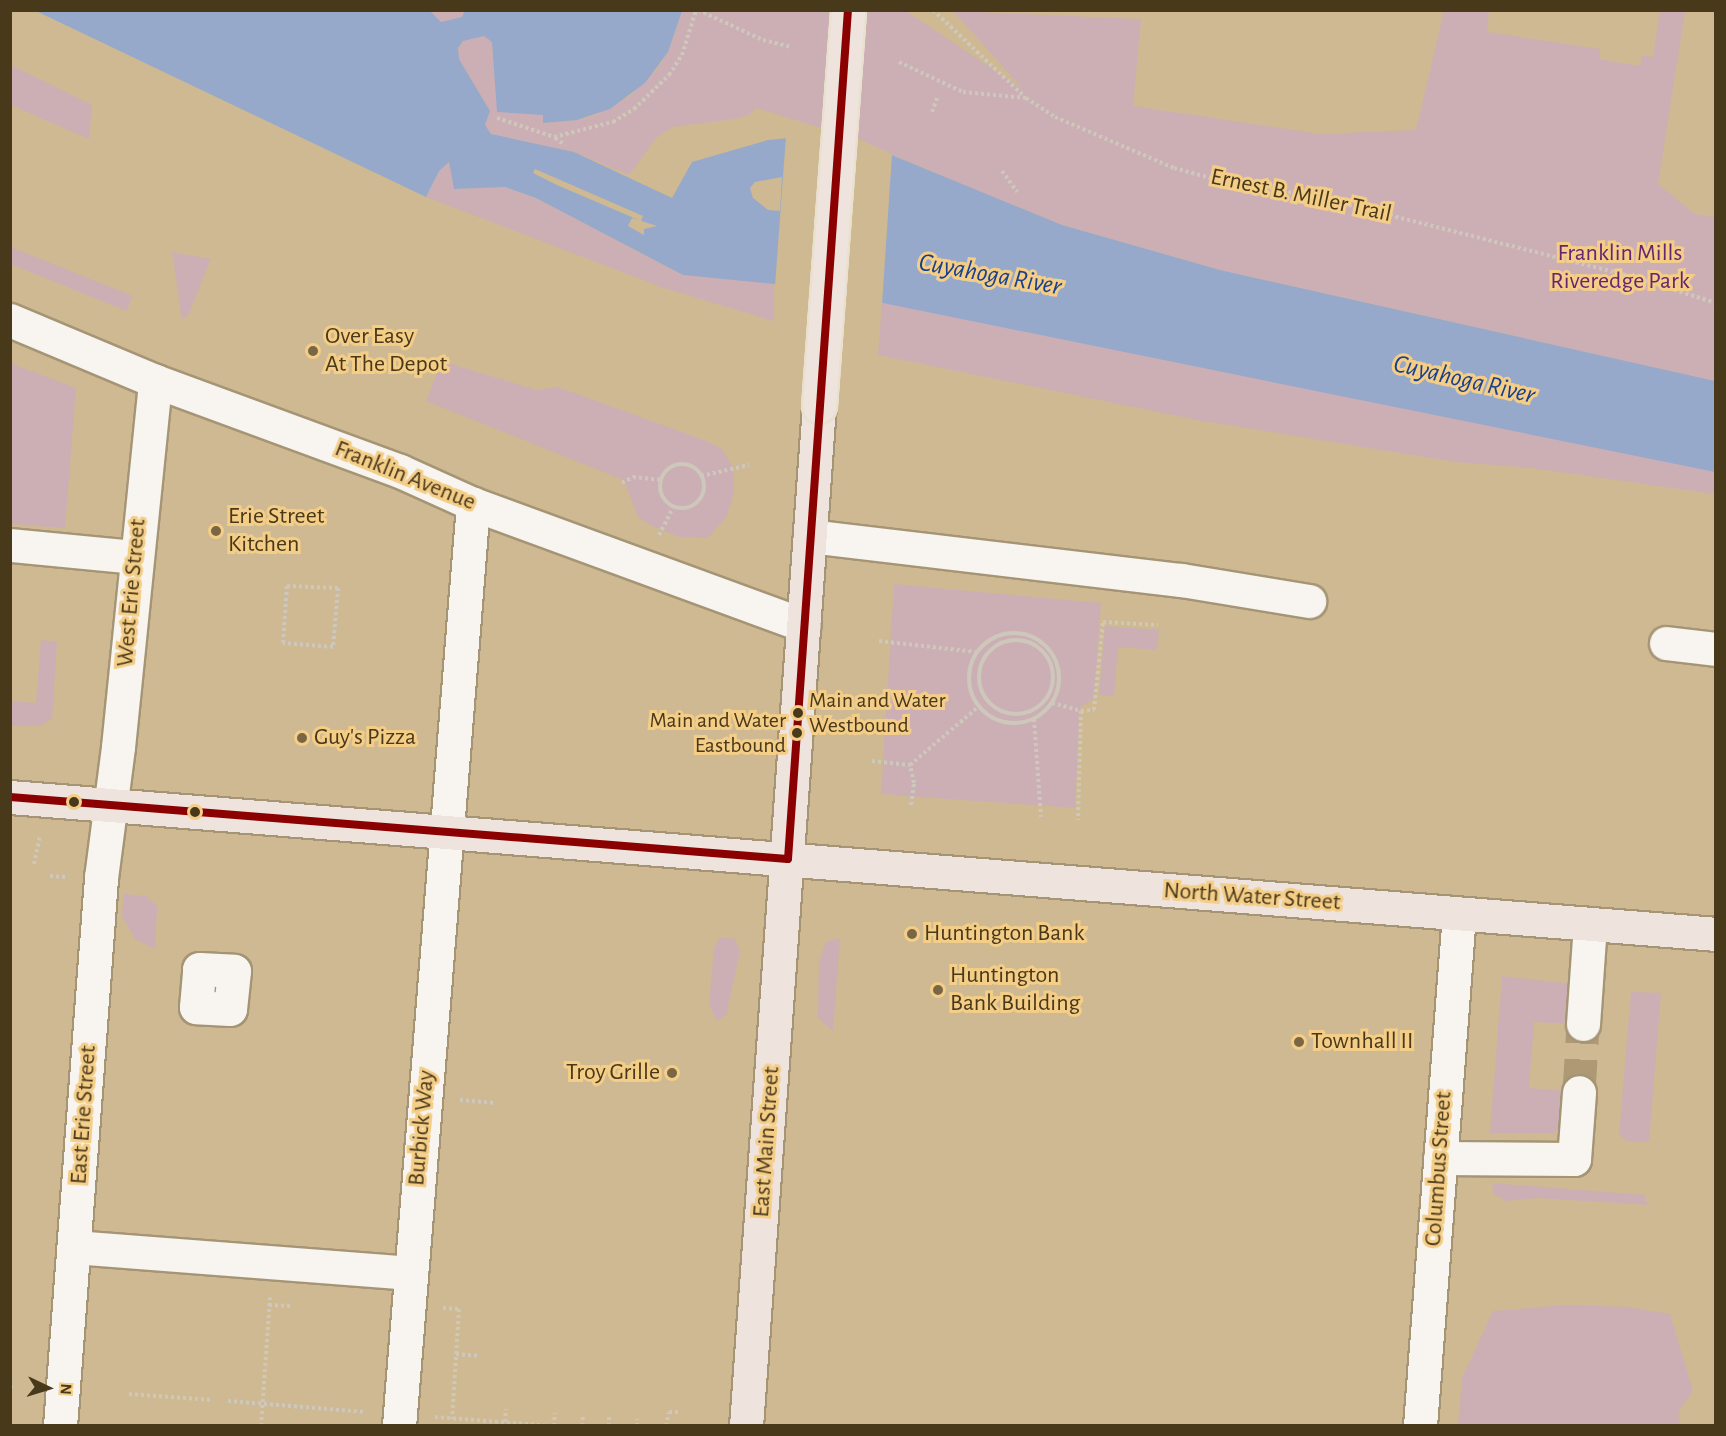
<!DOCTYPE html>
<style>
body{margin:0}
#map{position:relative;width:1726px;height:1436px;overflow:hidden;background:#ceb992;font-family:"Alegreya Sans",sans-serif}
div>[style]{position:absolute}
.green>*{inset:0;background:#ccafb4;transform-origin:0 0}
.water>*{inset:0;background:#96a9cb}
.pier>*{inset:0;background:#ceb992}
.minor-tunnel>*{height:33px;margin-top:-16.5px;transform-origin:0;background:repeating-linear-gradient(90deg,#ad9974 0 33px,transparent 0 49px)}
.path>*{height:4px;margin-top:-2px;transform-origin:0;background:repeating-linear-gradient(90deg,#cec7bb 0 3px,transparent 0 6px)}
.path>.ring{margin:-2px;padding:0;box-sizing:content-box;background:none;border:4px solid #cec7bb;border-radius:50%}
.roads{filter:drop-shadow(2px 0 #a59575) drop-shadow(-2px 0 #a59575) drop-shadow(0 2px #a59575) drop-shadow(0 -2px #a59575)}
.minor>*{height:33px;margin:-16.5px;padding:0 16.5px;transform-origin:16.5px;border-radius:16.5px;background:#f8f4ef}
.major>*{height:33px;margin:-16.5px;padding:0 16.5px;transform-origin:16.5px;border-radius:16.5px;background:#eee3dd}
.bridges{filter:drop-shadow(2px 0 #e9e0ce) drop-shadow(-2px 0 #e9e0ce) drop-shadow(0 2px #e9e0ce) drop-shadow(0 -2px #e9e0ce)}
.major-bridge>*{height:33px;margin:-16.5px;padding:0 16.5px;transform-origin:16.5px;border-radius:16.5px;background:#eee3dd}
.bus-1>*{height:8px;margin:-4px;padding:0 4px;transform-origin:4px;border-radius:4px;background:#8b0000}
.dots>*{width:16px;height:16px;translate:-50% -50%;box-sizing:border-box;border:3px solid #f4cd86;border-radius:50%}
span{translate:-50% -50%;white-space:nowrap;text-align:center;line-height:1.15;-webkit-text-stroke:6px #f4cd86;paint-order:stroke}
.bus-label{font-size:22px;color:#49391b}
.left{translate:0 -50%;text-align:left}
.right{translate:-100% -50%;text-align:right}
.street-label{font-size:24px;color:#49391b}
.park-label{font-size:24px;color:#652570}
.poi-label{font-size:24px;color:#49391b}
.water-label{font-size:26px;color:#19408d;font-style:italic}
.frame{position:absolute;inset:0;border:12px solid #49391b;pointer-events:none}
.north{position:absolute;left:18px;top:1358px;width:60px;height:60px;-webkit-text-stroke:4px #f4cd86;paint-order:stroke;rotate:94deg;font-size:16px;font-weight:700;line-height:24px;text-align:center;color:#49391b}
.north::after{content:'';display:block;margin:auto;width:21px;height:27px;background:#49391b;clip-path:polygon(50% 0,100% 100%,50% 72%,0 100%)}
</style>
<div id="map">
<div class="green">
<i style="clip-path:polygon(429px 11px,465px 11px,462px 17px,441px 22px)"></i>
<i style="clip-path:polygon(682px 11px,906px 11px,1023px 89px,953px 11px,1141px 19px,1133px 106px,1320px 134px,1416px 130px,1444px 11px,1489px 11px,1487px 32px,1600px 49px,1599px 59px,1640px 66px,1642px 55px,1653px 57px,1660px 11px,1685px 11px,1658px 184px,1695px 214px,1715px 217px,1715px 381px,1220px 270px,1062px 225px,838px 133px,756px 108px,749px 115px,734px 119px,672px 127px,656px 138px,629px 175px,574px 152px,491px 134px,485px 125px,490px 111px,459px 59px,458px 48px,463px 41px,484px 36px,492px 42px,493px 58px,544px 115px,543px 123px,577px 120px,594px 116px,629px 97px,657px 69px,668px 52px)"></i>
<i style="clip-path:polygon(11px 65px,92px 105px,89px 139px,11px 105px)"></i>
<i style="clip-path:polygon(449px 162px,454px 189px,505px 187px,536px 198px,683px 275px,774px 283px,773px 321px,664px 288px,426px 197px,439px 171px)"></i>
<i style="left:11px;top:247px;width:131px;height:16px;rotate:22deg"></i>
<i style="clip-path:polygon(172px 252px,211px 259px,188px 316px,182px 319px)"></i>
<i style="clip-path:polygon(882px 302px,1715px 468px,1715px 494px,1532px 468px,1455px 462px,1198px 420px,878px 355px)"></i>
<i style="clip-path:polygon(442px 361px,536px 390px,558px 387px,709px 442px,721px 448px,733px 467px,734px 492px,727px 516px,708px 538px,679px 537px,650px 525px,638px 517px,624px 480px,426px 401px)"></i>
<i style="clip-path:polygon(10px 363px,76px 388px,65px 528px,11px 524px)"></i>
<i style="clip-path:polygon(894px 584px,1101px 603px,1095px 692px,1093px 699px,1080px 707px,1075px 808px,881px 794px)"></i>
<i style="clip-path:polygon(1105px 626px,1159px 630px,1157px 650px,1118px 647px,1114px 696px,1099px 695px)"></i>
<i style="clip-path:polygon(41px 640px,57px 642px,52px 718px,42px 725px,11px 726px,11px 701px,36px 703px)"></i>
<i style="clip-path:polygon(124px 894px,146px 896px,157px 906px,155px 949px,135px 939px,126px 923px,122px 916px)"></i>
<i style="clip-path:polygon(720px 937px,735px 939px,740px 951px,726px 1015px,717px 1021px,709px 1005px,714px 948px)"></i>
<i style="clip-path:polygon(840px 938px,833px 1031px,818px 1018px,819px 961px,826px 942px)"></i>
<i style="clip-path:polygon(1502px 976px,1575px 984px,1571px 1024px,1534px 1022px,1529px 1088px,1568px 1091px,1561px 1128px,1554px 1133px,1490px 1133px)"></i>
<i style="clip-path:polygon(1631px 992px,1661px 993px,1649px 1142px,1627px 1141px,1619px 1135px)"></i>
<i style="clip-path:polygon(1492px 1183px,1645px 1195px,1645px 1201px,1651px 1205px,1537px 1198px,1506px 1201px,1494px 1194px)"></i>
<i style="clip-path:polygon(1564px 1305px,1627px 1307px,1670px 1314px,1693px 1391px,1678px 1412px,1680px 1425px,1458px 1425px,1462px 1378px,1493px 1311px)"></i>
</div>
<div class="water">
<i style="clip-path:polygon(evenodd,429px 10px,441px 22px,462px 17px,465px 10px,682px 11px,668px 52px,645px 83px,610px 109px,577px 120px,543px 123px,543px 115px,497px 112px,492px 42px,484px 36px,463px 41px,458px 48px,459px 59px,490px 111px,485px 125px,491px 134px,574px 152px,672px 198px,692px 162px,768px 140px,838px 133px,1062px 225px,1220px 270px,1715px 381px,1715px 472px,804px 287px,683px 275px,536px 198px,505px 187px,454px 189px,449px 162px,439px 171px,426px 197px,36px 11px,429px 10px,535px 169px,643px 216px,641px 221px,557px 185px,533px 173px,535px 169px,429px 10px,782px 177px,780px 211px,768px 210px,753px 198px,750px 188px,755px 182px,782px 177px,429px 10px,632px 218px,654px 225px,657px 226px,644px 229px,644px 235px,628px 226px,632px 218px)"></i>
</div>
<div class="pier">
<i style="clip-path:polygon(839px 130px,892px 154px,882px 305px,775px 286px,786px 136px)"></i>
</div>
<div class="minor-tunnel">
<i style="left:1579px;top:1092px;width:68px;rotate:-86.6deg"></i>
</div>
<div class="path">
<i style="left:698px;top:10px;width:72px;rotate:24.8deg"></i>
<i style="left:763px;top:40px;width:30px;rotate:14deg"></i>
<i style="left:933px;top:10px;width:127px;rotate:43.4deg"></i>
<i style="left:899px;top:62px;width:71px;rotate:25.1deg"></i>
<i style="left:963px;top:92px;width:63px;rotate:5.4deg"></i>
<i style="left:1026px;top:98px;width:35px;rotate:33deg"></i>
<i style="left:1055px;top:117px;width:129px;rotate:23.2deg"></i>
<i style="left:1174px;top:168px;width:57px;rotate:15.3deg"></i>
<i style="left:1229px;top:183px;width:86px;rotate:8.7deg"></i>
<i style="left:1314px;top:196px;width:330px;rotate:14.2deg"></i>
<i style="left:1634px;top:277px;width:86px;rotate:17.6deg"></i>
<i style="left:932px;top:112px;width:15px;rotate:-70deg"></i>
<i style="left:497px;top:118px;width:60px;rotate:18.4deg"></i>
<i style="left:554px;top:137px;width:61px;rotate:-14.3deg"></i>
<i style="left:613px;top:122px;width:25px;rotate:-32deg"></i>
<i style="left:634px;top:109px;width:49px;rotate:-44.2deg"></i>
<i style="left:669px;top:75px;width:24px;rotate:-57deg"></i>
<i style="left:682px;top:55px;width:47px;rotate:-72.7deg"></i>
<i style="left:555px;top:138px;width:12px;rotate:35deg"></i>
<i style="left:1002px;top:171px;width:26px;rotate:54deg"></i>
<i class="ring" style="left:660px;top:464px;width:40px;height:40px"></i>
<i style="left:701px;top:476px;width:49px;rotate:-12.9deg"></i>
<i style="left:622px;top:483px;width:13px;rotate:-29deg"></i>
<i style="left:633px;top:477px;width:27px;rotate:6deg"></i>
<i style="left:659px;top:535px;width:33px;rotate:-63deg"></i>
<i style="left:287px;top:586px;width:51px;rotate:2.2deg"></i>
<i style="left:338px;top:588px;width:59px;rotate:94.8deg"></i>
<i style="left:333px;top:647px;width:50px;rotate:-175.4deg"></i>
<i style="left:283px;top:643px;width:57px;rotate:-86deg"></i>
<i class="ring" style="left:969px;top:633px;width:86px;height:86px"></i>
<i class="ring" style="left:979px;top:640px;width:70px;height:70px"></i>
<i style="left:879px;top:641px;width:98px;rotate:6.5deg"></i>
<i style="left:1052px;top:703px;width:30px;rotate:15deg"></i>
<i style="left:1081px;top:711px;width:109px;rotate:91.6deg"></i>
<i style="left:1081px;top:711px;width:13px;rotate:-4deg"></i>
<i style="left:1094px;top:710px;width:88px;rotate:-84.2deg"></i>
<i style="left:1103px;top:622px;width:55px;rotate:3.1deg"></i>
<i style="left:1034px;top:719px;width:98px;rotate:85.9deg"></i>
<i style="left:872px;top:761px;width:38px;rotate:6deg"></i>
<i style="left:911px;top:805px;width:22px;rotate:-82deg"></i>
<i style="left:914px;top:783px;width:18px;rotate:-103deg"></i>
<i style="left:910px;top:765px;width:89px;rotate:-40.5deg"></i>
<i style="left:34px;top:864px;width:29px;rotate:-78deg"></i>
<i style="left:50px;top:876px;width:17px;rotate:3deg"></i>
<i style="left:460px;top:1100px;width:35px;rotate:5deg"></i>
<i style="left:269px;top:1305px;width:21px;rotate:3deg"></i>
<i style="left:443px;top:1308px;width:16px;rotate:4deg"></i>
<i style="left:459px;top:1309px;width:110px;rotate:93.6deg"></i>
<i style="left:456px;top:1354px;width:21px;rotate:5deg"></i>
<i style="left:10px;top:1387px;width:3px;rotate:-18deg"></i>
<i style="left:129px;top:1394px;width:84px;rotate:4.1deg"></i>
<i style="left:228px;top:1401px;width:137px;rotate:4.6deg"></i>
<i style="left:435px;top:1417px;width:116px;rotate:4.4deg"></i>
<i style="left:505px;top:1422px;width:13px;rotate:-86deg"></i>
<i style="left:261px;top:1426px;width:129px;rotate:-86deg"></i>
<i style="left:554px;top:1426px;width:13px;rotate:-86deg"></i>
<i style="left:582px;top:1426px;width:11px;rotate:-85deg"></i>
<i style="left:609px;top:1426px;width:9px;rotate:-90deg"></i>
<i style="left:637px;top:1426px;width:7px;rotate:-90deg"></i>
<i style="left:666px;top:1426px;width:14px;rotate:-78deg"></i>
<i style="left:669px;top:1412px;width:9px"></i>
</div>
<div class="roads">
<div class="minor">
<i style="left:10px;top:320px;width:157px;rotate:22.8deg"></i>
<i style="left:155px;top:381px;width:261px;rotate:20.2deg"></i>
<i style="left:400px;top:471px;width:80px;rotate:24.3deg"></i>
<i style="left:473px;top:504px;width:352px;rotate:20.1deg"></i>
<i style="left:810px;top:536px;width:374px;rotate:6.8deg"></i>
<i style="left:1181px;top:580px;width:130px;rotate:9.3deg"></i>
<i style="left:10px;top:545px;width:126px;rotate:5.5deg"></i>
<i style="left:1666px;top:643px;width:50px;rotate:6.8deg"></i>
<i style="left:199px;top:969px;width:35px;rotate:3deg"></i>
<i style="left:234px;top:971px;width:38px;rotate:96deg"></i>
<i style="left:230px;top:1009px;width:34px;rotate:-177deg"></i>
<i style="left:196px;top:1007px;width:38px;rotate:-85deg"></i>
<i style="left:1583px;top:1024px;width:100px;rotate:-86deg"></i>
<i style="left:1440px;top:1158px;width:134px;rotate:0.4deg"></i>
<i style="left:1574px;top:1159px;width:67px;rotate:-85.7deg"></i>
<i style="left:74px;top:1247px;width:338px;rotate:4.4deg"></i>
<i style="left:60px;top:1426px;width:550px;rotate:-85.72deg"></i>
<i style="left:101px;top:878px;width:132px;rotate:-82.6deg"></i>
<i style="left:118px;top:747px;width:368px;rotate:-84.2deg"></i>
<i style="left:399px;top:1426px;width:925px;rotate:-85.41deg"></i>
<i style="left:1420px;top:1426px;width:514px;rotate:-85.65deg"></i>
</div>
<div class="major">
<i style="left:10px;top:797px;width:1711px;rotate:4.59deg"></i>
<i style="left:746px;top:1426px;width:1023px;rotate:-85.91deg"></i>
</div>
</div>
<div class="bridges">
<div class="major-bridge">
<i style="left:819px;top:406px;width:397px;rotate:-85.8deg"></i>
</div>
</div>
<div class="bus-1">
<i style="left:10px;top:797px;width:780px;rotate:4.56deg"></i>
<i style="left:788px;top:859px;width:851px;rotate:-85.96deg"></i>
</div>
<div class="dots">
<i style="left:313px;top:351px;background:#786645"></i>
<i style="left:216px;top:531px;background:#786645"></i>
<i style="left:798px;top:713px;background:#49391b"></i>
<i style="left:797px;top:733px;background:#49391b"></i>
<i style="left:302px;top:738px;background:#786645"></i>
<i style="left:74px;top:802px;background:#49391b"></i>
<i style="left:195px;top:812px;background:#49391b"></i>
<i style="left:912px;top:934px;background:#786645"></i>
<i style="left:938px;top:990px;background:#786645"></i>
<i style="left:1299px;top:1042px;background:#786645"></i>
<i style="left:672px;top:1073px;background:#786645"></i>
</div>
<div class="bus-label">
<span class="left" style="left:809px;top:713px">Main and Water<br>Westbound</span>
<span class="right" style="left:786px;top:733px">Main and Water<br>Eastbound</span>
</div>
<div class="street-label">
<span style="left:1301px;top:196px;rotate:12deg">Ernest B. Miller Trail</span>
<span style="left:405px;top:476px;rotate:22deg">Franklin Avenue</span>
<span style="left:132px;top:593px;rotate:-85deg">West Erie Street</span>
<span style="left:1252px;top:897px;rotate:4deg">North Water Street</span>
<span style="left:84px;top:1115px;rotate:-86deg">East Erie Street</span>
<span style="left:422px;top:1128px;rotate:-85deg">Burbick Way</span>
<span style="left:767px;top:1142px;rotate:-86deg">East Main Street</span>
<span style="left:1439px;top:1169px;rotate:-86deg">Columbus Street</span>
</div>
<div class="park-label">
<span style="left:1620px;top:268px">Franklin Mills<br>Riveredge Park</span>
</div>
<div class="poi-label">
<span class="left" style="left:325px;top:351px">Over Easy<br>At The Depot</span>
<span class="left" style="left:228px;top:531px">Erie Street<br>Kitchen</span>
<span class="left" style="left:314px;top:738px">Guy's Pizza</span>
<span class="left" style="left:924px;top:934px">Huntington Bank</span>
<span class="left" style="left:950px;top:990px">Huntington<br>Bank Building</span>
<span class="left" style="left:1311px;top:1042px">Townhall II</span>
<span class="right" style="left:660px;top:1073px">Troy Grille</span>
</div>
<div class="water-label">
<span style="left:990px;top:275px;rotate:10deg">Cuyahoga River</span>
<span style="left:1464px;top:380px;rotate:13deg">Cuyahoga River</span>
</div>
<div class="frame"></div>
<div class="north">N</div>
</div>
